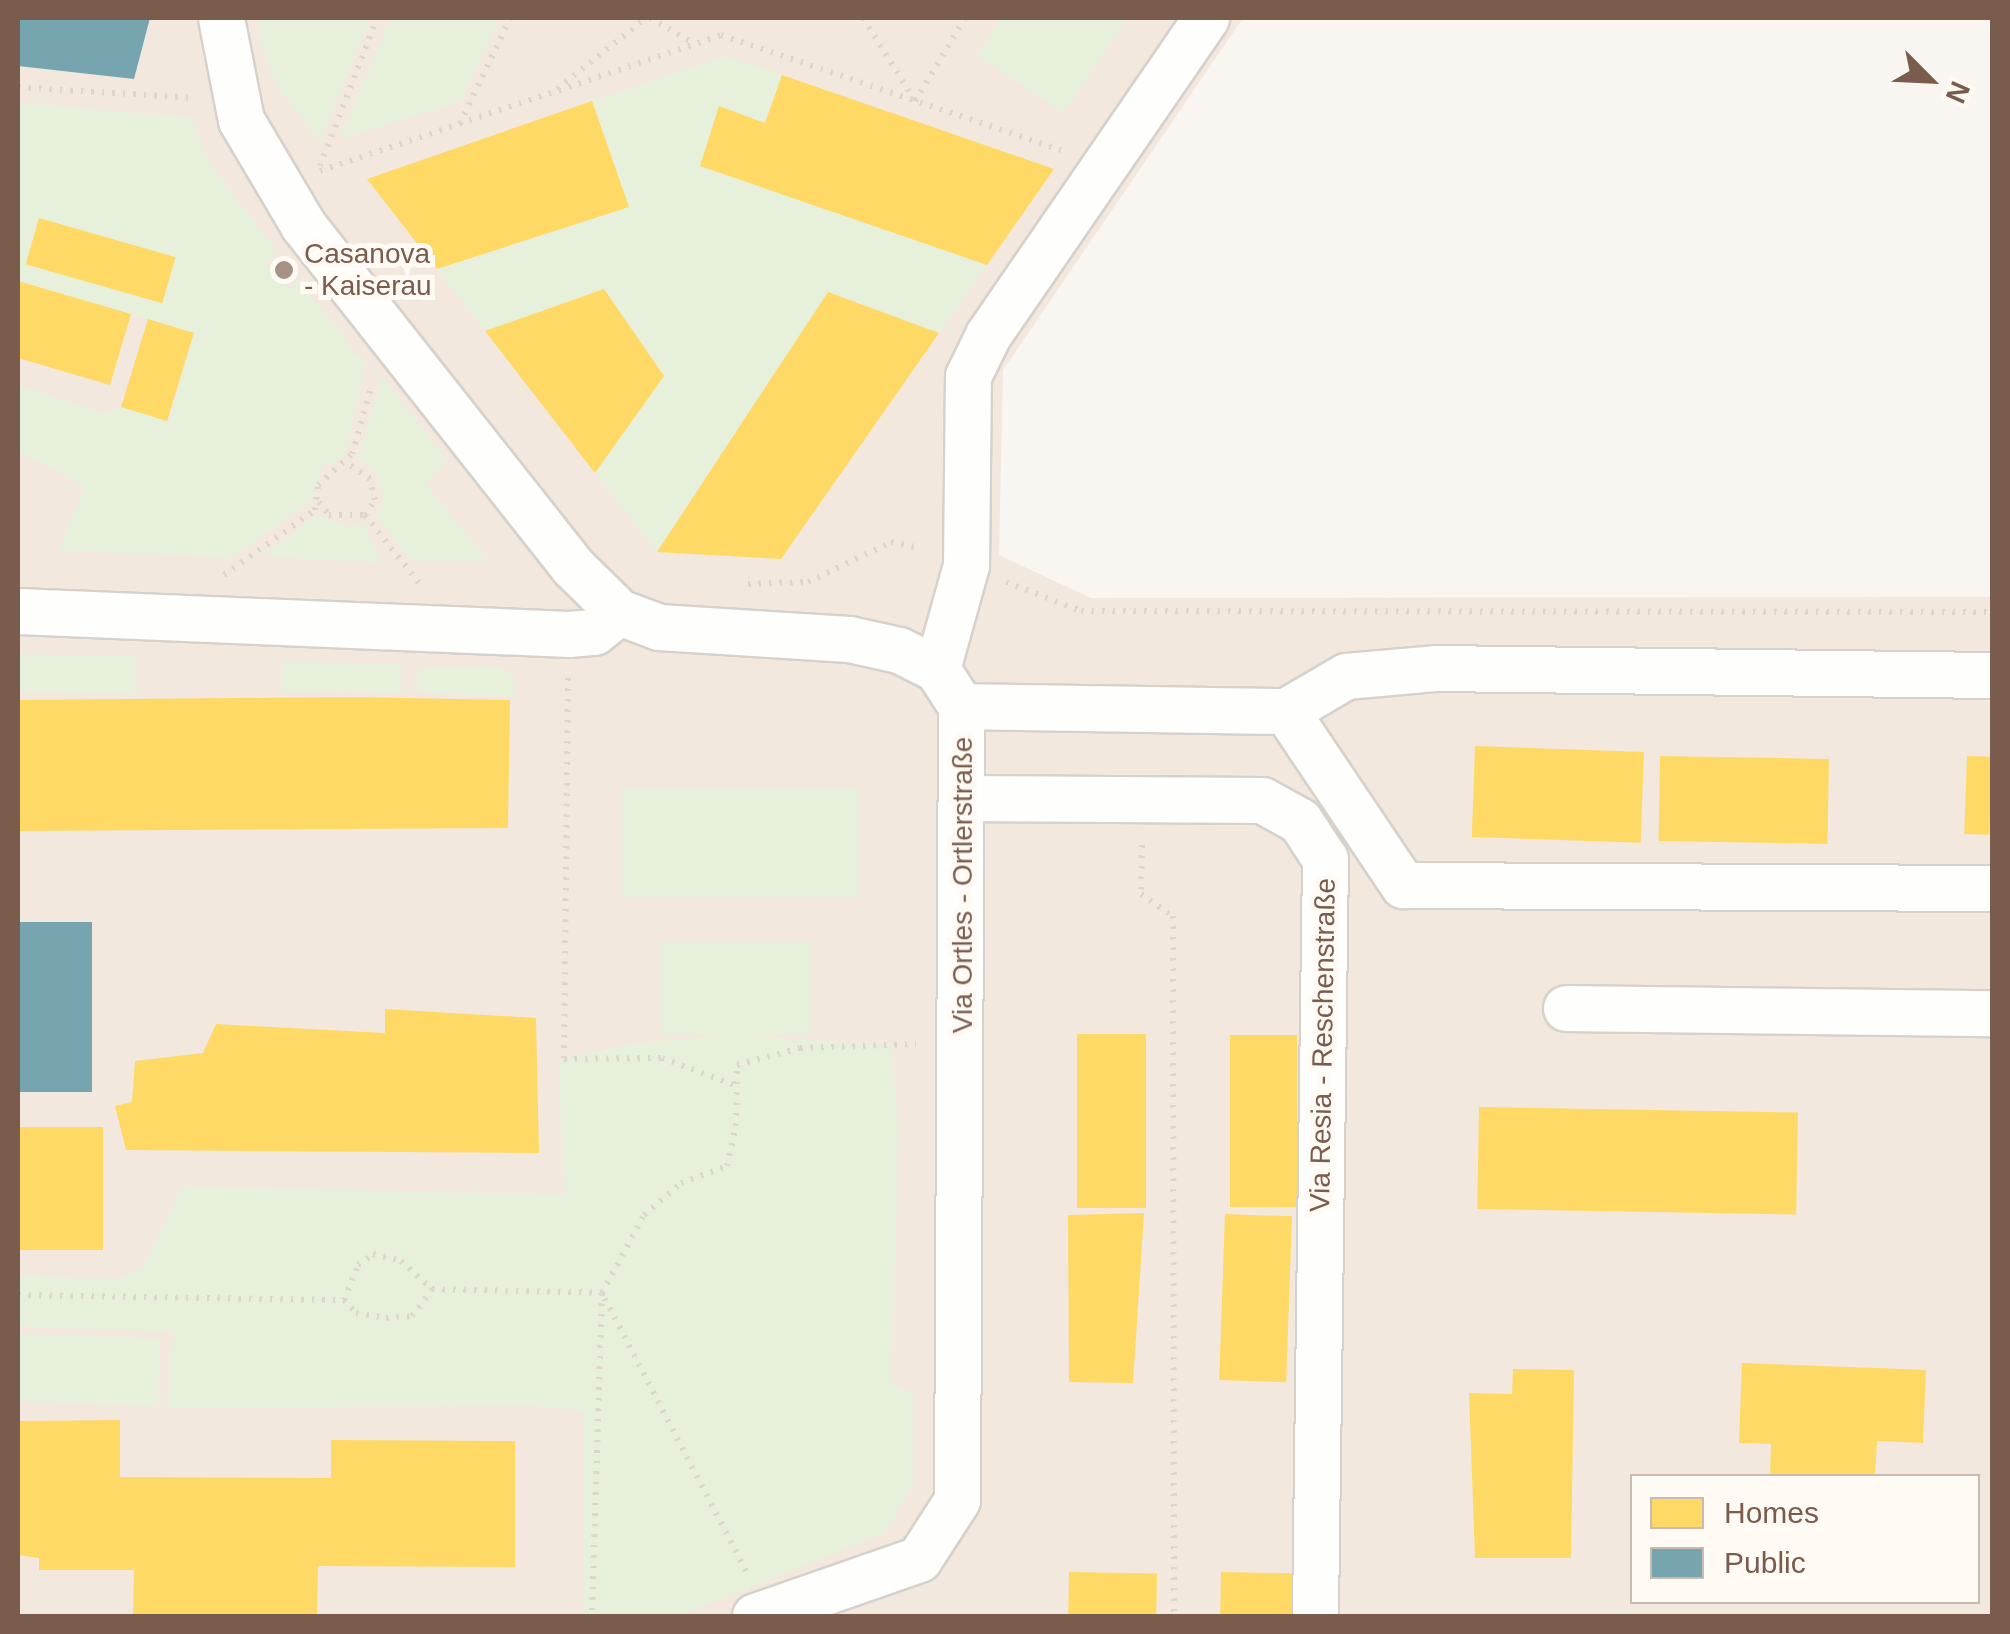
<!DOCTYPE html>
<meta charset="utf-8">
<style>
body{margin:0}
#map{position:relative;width:2010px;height:1634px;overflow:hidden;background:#f9f5f0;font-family:Arial,sans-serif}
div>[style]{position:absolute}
.residential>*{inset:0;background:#f2e8de}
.green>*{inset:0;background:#e7f0db;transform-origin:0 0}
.homes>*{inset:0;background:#ffd966;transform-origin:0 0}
.public>*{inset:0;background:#76a5af;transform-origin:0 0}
.path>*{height:6px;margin-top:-3px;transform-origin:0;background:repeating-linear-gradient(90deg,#dcd5d0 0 2.5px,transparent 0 10.5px)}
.roads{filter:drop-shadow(2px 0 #d7d1cb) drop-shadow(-2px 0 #d7d1cb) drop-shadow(0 2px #d7d1cb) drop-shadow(0 -2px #d7d1cb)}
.minor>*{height:45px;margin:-22.5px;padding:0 22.5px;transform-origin:22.5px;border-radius:22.5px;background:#fefefd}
.dots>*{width:28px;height:28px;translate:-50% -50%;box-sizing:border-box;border:5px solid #fffaf3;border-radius:50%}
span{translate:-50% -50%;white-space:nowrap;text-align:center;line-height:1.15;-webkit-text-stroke:10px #fffaf3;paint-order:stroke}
.poi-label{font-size:28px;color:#7a5c4d}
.left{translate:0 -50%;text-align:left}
.street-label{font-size:28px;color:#7a5c4d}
.frame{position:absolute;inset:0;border:20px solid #7a5c4d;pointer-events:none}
.legend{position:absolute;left:1630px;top:1474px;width:350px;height:130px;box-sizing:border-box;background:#fffaf3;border:2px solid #cabbb1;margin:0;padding:12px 18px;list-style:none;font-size:30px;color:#7a5c4d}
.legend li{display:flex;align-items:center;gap:20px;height:50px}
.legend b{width:50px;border:2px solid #cabbb1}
.north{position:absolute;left:1880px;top:30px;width:100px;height:100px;-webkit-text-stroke:8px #fffaf3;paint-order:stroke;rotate:114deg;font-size:28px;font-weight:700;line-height:40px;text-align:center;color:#7a5c4d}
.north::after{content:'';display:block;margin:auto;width:35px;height:45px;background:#7a5c4d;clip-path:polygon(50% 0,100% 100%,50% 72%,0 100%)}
</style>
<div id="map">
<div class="residential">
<i style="clip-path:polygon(evenodd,18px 18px,1243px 18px,1003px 370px,999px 555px,1091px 598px,1992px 597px,1992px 1616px,18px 1616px,18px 18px,1632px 1476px,1978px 1476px,1978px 1602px,1632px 1602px,1632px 1476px)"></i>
</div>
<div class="green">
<i style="clip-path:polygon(260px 18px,370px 18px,320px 142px,277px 86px,259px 39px)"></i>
<i style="clip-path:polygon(391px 18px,499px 18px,461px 102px,339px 139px)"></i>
<i style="clip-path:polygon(1002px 18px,1127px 18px,1064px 113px,977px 55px)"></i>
<i style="clip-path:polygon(725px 56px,782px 75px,765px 123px,719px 107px,700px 166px,987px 265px,939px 333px,828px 292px,657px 552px,595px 473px,664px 376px,604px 289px,485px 331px,437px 269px,629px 207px,592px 101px)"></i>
<i style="clip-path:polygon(18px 103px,191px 117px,209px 162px,278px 253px,265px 264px,289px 288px,299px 282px,351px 345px,350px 354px,366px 358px,345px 457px,323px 466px,311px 501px,232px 558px,58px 550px,85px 487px,18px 451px,18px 385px,102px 413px,123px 408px,169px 420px,194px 333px,18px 281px)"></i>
<i style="clip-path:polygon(382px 376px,447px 460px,426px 484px,489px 562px,412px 562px,376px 517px,383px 500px,377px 475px,358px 458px)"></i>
<i style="clip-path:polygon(316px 515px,349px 526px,364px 522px,380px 563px,263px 556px)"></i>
<i style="left:18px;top:654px;width:117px;height:38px;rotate:1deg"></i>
<i style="left:282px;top:662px;width:120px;height:29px;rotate:1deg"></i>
<i style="clip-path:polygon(418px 667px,501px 667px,514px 678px,516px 697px,416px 692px)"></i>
<i style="left:622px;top:789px;width:236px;height:108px"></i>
<i style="clip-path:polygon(661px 942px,812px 942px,811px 1034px,740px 1035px,891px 1046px,899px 1127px,891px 1382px,913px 1395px,914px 1482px,885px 1533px,678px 1616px,583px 1616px,584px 1412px,531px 1405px,168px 1408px,173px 1332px,18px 1326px,18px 1275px,118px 1279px,143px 1268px,183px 1186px,565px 1195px,558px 1068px,564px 1059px,627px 1044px,731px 1035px,661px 1034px)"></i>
<i style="left:18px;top:1334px;width:142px;height:67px;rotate:2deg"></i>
</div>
<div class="homes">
<i style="clip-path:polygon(782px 75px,1054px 169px,987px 265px,700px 166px,719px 106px,765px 123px)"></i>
<i style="clip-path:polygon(592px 101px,629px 207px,437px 269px,367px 179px)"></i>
<i style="left:39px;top:218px;width:142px;height:48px;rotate:16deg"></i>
<i style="clip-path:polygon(18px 281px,131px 314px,110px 385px,18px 358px)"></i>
<i style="clip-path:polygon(604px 289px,664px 376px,595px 473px,485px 331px)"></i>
<i style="clip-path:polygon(828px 292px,939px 333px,781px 559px,657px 552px)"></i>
<i style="left:148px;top:319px;width:48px;height:92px;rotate:17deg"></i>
<i style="clip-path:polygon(352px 697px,510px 700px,508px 828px,18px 831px,18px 700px)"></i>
<i style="left:1475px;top:746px;width:169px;height:91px;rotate:2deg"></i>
<i style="left:1660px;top:756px;width:169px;height:85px;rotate:1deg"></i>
<i style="left:1967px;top:756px;width:25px;height:78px;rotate:2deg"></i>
<i style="clip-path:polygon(385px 1009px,536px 1018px,539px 1153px,126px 1150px,115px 1106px,132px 1102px,135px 1061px,203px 1053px,216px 1024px,385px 1033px)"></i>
<i style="left:1146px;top:1034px;width:174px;height:69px;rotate:90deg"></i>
<i style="left:1230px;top:1035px;width:67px;height:172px"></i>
<i style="left:1479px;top:1107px;width:319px;height:102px;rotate:1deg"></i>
<i style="left:18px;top:1127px;width:85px;height:123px"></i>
<i style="clip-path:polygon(1144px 1213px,1133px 1383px,1069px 1382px,1068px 1215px)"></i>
<i style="left:1225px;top:1214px;width:67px;height:166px;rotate:2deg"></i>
<i style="clip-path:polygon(1742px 1363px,1926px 1370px,1923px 1443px,1877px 1441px,1875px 1476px,1770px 1476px,1771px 1444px,1739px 1443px)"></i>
<i style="clip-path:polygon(1513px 1369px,1574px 1370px,1571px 1558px,1475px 1558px,1469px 1393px,1512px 1394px)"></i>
<i style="clip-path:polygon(120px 1420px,120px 1477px,331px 1478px,331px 1440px,515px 1441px,515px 1567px,318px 1566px,317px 1616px,133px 1616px,134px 1570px,39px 1570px,39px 1558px,18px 1555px,18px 1421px)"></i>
<i style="left:1069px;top:1572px;width:88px;height:44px;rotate:1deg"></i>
<i style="left:1221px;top:1572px;width:80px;height:44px;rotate:1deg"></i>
</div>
<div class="public">
<i style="clip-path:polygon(18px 18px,150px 18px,134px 79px,18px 66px)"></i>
<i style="left:18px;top:922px;width:74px;height:170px"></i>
</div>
<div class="path">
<i style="left:650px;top:18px;width:50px;rotate:30.2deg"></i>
<i style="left:863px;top:18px;width:98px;rotate:57.9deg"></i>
<i style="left:915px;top:101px;width:97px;rotate:-58.9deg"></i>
<i style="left:18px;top:87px;width:173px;rotate:3.6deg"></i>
<i style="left:557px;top:89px;width:114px;rotate:-38.6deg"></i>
<i style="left:460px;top:124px;width:117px;rotate:-64.7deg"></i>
<i style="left:320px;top:166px;width:159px;rotate:-68.9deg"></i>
<i style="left:320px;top:171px;width:423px;rotate:-18.7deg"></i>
<i style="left:721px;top:35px;width:359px;rotate:18.7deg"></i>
<i style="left:319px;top:502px;width:16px;rotate:52deg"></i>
<i style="left:329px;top:515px;width:36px"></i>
<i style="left:365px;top:515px;width:18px;rotate:-56deg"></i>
<i style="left:375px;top:500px;width:22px;rotate:-103deg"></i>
<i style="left:370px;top:479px;width:29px;rotate:-145deg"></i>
<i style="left:365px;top:515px;width:87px;rotate:51.5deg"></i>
<i style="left:224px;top:575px;width:112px;rotate:-35.5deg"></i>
<i style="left:315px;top:510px;width:25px;rotate:-83deg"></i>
<i style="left:318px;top:485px;width:46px;rotate:-42.4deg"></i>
<i style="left:352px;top:454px;width:72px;rotate:-73.8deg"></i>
<i style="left:1006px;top:582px;width:80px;rotate:21.1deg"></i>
<i style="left:1081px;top:611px;width:911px;rotate:0.06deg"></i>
<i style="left:748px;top:584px;width:60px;rotate:-1.9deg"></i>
<i style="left:808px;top:582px;width:92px;rotate:-25.7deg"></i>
<i style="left:891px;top:542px;width:30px;rotate:12deg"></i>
<i style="left:568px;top:678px;width:381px;rotate:90.6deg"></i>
<i style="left:564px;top:1059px;width:98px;rotate:-0.6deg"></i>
<i style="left:662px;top:1058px;width:80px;rotate:20.5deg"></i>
<i style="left:1142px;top:845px;width:49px;rotate:91.2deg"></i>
<i style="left:1141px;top:894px;width:39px;rotate:35deg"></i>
<i style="left:1173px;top:916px;width:700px;rotate:89.92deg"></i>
<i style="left:18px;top:1295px;width:326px;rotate:0.9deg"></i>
<i style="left:344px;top:1300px;width:18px;rotate:47deg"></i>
<i style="left:356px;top:1313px;width:30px;rotate:9deg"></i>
<i style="left:386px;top:1318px;width:26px;rotate:-4deg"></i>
<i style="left:412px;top:1316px;width:34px;rotate:-53deg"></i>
<i style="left:432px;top:1289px;width:170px;rotate:1.3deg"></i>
<i style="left:602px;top:1293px;width:323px;rotate:91.8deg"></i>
<i style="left:344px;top:1300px;width:38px;rotate:-68deg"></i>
<i style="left:358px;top:1265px;width:19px;rotate:-36deg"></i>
<i style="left:373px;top:1254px;width:29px;rotate:14deg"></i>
<i style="left:401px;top:1261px;width:42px;rotate:42.1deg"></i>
<i style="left:746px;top:1571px;width:313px;rotate:-117.4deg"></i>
<i style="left:602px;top:1293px;width:89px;rotate:-61.7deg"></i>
<i style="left:644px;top:1215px;width:49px;rotate:-40.9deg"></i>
<i style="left:681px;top:1183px;width:49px;rotate:-20.3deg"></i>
<i style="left:727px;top:1166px;width:41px;rotate:-77.3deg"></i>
<i style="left:736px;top:1126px;width:61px;rotate:-89.1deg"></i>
<i style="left:737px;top:1065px;width:65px;rotate:-15.1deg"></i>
<i style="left:800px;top:1048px;width:116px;rotate:-2deg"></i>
</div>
<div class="roads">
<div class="minor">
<i style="left:221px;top:18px;width:104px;rotate:78.9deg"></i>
<i style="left:241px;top:120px;width:122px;rotate:59.4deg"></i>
<i style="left:303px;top:225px;width:434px;rotate:51.7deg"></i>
<i style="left:572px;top:566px;width:66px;rotate:44.4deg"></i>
<i style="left:619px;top:612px;width:43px;rotate:20.6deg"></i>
<i style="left:659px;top:627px;width:190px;rotate:3.6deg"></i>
<i style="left:849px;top:639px;width:51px;rotate:12.4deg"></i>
<i style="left:899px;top:650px;width:42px;rotate:26.6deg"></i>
<i style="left:937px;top:669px;width:44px;rotate:57deg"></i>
<i style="left:961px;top:706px;width:794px;rotate:90.29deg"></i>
<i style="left:957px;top:1500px;width:70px;rotate:122.8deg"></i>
<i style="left:919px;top:1559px;width:174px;rotate:160.8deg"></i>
<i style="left:18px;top:611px;width:551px;rotate:2.39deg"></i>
<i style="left:569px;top:634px;width:25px;rotate:-5deg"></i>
<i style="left:594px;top:632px;width:32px;rotate:-39deg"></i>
<i style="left:937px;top:669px;width:108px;rotate:-74.4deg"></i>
<i style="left:966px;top:565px;width:189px;rotate:-89.4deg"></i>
<i style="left:968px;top:376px;width:46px;rotate:-64deg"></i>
<i style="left:988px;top:335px;width:385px;rotate:-55.5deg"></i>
<i style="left:961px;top:706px;width:325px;rotate:0.9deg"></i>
<i style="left:1286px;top:711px;width:69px;rotate:-30.3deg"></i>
<i style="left:1346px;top:676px;width:89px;rotate:-5.1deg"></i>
<i style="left:1435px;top:668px;width:557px;rotate:0.72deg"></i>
<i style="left:1286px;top:711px;width:210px;rotate:56.1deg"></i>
<i style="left:1403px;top:885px;width:589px;rotate:0.29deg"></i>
<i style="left:965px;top:798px;width:297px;rotate:0.4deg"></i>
<i style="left:1262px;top:800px;width:43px;rotate:28.9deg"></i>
<i style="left:1300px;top:821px;width:45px;rotate:56.7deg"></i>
<i style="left:1325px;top:859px;width:757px;rotate:90.76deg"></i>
<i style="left:1566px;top:1008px;width:426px;rotate:0.7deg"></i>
</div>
</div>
<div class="dots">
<i style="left:284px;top:270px;background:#a69286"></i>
</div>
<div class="poi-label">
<span class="left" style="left:304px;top:270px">Casanova<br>- Kaiserau</span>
</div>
<div class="street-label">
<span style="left:963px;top:885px;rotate:-90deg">Via Ortles - Ortlerstraße</span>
<span style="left:1323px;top:1045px;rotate:-89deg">Via Resia - Reschenstraße</span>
</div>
<div class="frame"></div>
<ul class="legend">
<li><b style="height:28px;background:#ffd966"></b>Homes</li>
<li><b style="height:28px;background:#76a5af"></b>Public</li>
</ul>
<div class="north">N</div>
</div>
